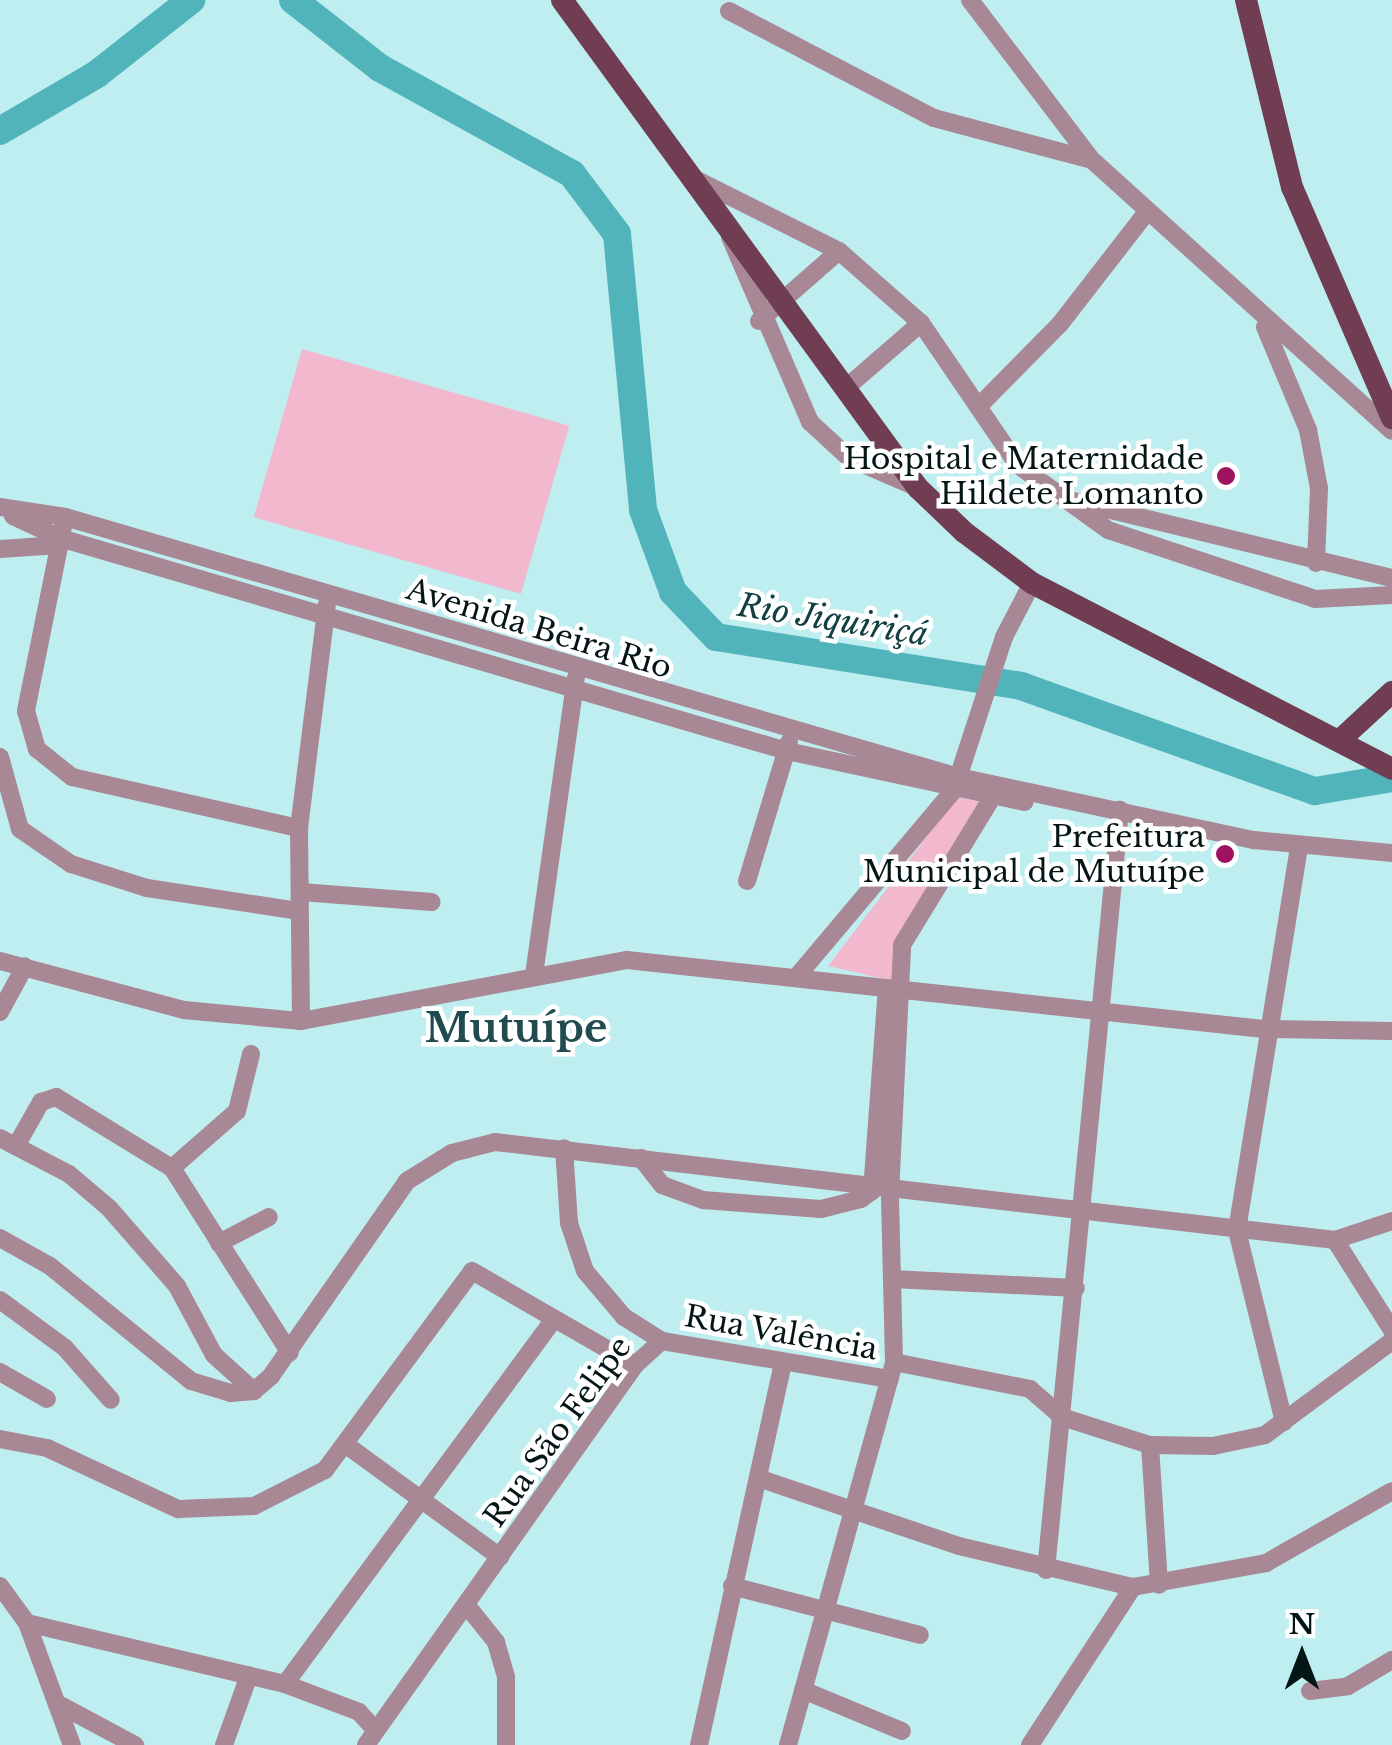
<!DOCTYPE html>
<meta charset="utf-8">
<style>
body{margin:0}
#map{position:relative;width:1392px;height:1745px;overflow:hidden;background:#bfeef1;font-family:"Libre Baskerville",serif}
div>[style]{position:absolute}
.green>*{inset:0;background:#f2b8ce;transform-origin:0 0}
.river>*{height:28px;margin:-14px;padding:0 14px;transform-origin:14px;border-radius:14px;background:#52b4bb}
.minor>*{height:18px;margin:-9px;padding:0 9px;transform-origin:9px;border-radius:9px;background:#a88894}
.major>*{height:22px;margin:-11px;padding:0 11px;transform-origin:11px;border-radius:11px;background:#713d53}
.dots>*{width:28px;height:28px;translate:-50% -50%;box-sizing:border-box;border:5px solid #fff;border-radius:50%}
span{translate:-50% -50%;white-space:nowrap;text-align:center;line-height:1.15;-webkit-text-stroke:9px #fff;paint-order:stroke}
.poi-label{font-size:30px;color:#041516}
.right{translate:-100% -50%;text-align:right}
.street-label{font-size:30px;color:#041516}
.water-label{font-size:32px;color:#113f42;font-style:italic}
.district-label{font-size:40px;color:#214c4f;font-weight:700}
.north{position:absolute;left:1252px;top:1605px;width:100px;height:100px;-webkit-text-stroke:8px #fff;paint-order:stroke;rotate:0deg;font-size:28px;font-weight:700;line-height:40px;text-align:center;color:#041516}
.north::after{content:'';display:block;margin:auto;width:35px;height:45px;background:#041516;clip-path:polygon(50% 0,100% 100%,50% 72%,0 100%)}
</style>
<div id="map">
<div class="green">
<i style="left:302px;top:349px;width:278px;height:175px;rotate:16deg"></i>
<i style="clip-path:polygon(957px 797px,985px 803px,893px 981px,828px 966px)"></i>
</div>
<div class="river">
<i style="left:293px;top:0;width:110px;rotate:38deg"></i>
<i style="left:380px;top:68px;width:219px;rotate:28.9deg"></i>
<i style="left:572px;top:174px;width:75px;rotate:53.1deg"></i>
<i style="left:617px;top:234px;width:277px;rotate:84.6deg"></i>
<i style="left:643px;top:510px;width:87px;rotate:69.9deg"></i>
<i style="left:673px;top:592px;width:62px;rotate:46.3deg"></i>
<i style="left:716px;top:637px;width:309px;rotate:9.1deg"></i>
<i style="left:1021px;top:686px;width:312px;rotate:19.7deg"></i>
<i style="left:1315px;top:791px;width:78px;rotate:-9.6deg"></i>
<i style="left:0;top:131px;width:113px;rotate:-30.4deg"></i>
<i style="left:97px;top:74px;width:120px;rotate:-38.2deg"></i>
</div>
<div class="minor">
<i style="left:970px;top:0;width:201px;rotate:52.7deg"></i>
<i style="left:1092px;top:160px;width:404px;rotate:42.1deg"></i>
<i style="left:729px;top:11px;width:231px;rotate:27.6deg"></i>
<i style="left:934px;top:118px;width:163px;rotate:14.9deg"></i>
<i style="left:695px;top:179px;width:161px;rotate:26.6deg"></i>
<i style="left:839px;top:251px;width:109px;rotate:41.3deg"></i>
<i style="left:921px;top:323px;width:172px;rotate:55.7deg"></i>
<i style="left:1018px;top:465px;width:111px;rotate:35.8deg"></i>
<i style="left:1108px;top:530px;width:218px;rotate:18.4deg"></i>
<i style="left:1315px;top:599px;width:77px;rotate:-3deg"></i>
<i style="left:730px;top:237px;width:202px;rotate:66.6deg"></i>
<i style="left:810px;top:422px;width:53px;rotate:42.7deg"></i>
<i style="left:849px;top:458px;width:73px;rotate:23.4deg"></i>
<i style="left:759px;top:321px;width:106px;rotate:-41.2deg"></i>
<i style="left:1265px;top:327px;width:112px;rotate:67.3deg"></i>
<i style="left:1308px;top:430px;width:59px;rotate:79.3deg"></i>
<i style="left:1319px;top:488px;width:75px;rotate:92.3deg"></i>
<i style="left:847px;top:387px;width:98px;rotate:-40.9deg"></i>
<i style="left:982px;top:403px;width:111px;rotate:-45.4deg"></i>
<i style="left:1060px;top:324px;width:140px;rotate:-52.2deg"></i>
<i style="left:1065px;top:499px;width:336px;rotate:13.6deg"></i>
<i style="left:0;top:507px;width:66px;rotate:8.7deg"></i>
<i style="left:65px;top:517px;width:931px;rotate:16.22deg"></i>
<i style="left:959px;top:777px;width:302px;rotate:12.1deg"></i>
<i style="left:1254px;top:840px;width:139px;rotate:5.4deg"></i>
<i style="left:13px;top:516px;width:52px;rotate:25.1deg"></i>
<i style="left:60px;top:538px;width:758px;rotate:16.33deg"></i>
<i style="left:787px;top:751px;width:243px;rotate:12.1deg"></i>
<i style="left:63px;top:527px;width:188px;rotate:101.4deg"></i>
<i style="left:26px;top:711px;width:40px;rotate:74deg"></i>
<i style="left:37px;top:749px;width:45px;rotate:38.7deg"></i>
<i style="left:72px;top:777px;width:233px;rotate:12.7deg"></i>
<i style="left:0;top:549px;width:59px;rotate:-3.9deg"></i>
<i style="left:0;top:757px;width:75px;rotate:74.5deg"></i>
<i style="left:20px;top:829px;width:62px;rotate:34.5deg"></i>
<i style="left:71px;top:864px;width:80px;rotate:17.5deg"></i>
<i style="left:147px;top:888px;width:154px;rotate:8.6deg"></i>
<i style="left:747px;top:881px;width:145px;rotate:-73.2deg"></i>
<i style="left:301px;top:892px;width:131px;rotate:4.4deg"></i>
<i style="left:0;top:961px;width:190px;rotate:14.9deg"></i>
<i style="left:184px;top:1010px;width:118px;rotate:5.4deg"></i>
<i style="left:301px;top:1021px;width:332px;rotate:-10.6deg"></i>
<i style="left:627px;top:960px;width:640px;rotate:6.19deg"></i>
<i style="left:1263px;top:1029px;width:129px;rotate:0.9deg"></i>
<i style="left:799px;top:974px;width:241px;rotate:-49.9deg"></i>
<i style="left:954px;top:790px;width:161px;rotate:-71.9deg"></i>
<i style="left:1004px;top:637px;width:61px;rotate:-62.6deg"></i>
<i style="left:534px;top:975px;width:300px;rotate:-82deg"></i>
<i style="left:0;top:1012px;width:52px;rotate:-61.5deg"></i>
<i style="left:301px;top:1021px;width:193px;rotate:-90.6deg"></i>
<i style="left:299px;top:828px;width:226px;rotate:-82.9deg"></i>
<i style="left:251px;top:1054px;width:59px;rotate:103.8deg"></i>
<i style="left:237px;top:1111px;width:86px;rotate:138.8deg"></i>
<i style="left:172px;top:1168px;width:219px;rotate:57.5deg"></i>
<i style="left:0;top:1138px;width:78px;rotate:27.6deg"></i>
<i style="left:69px;top:1174px;width:52px;rotate:40.4deg"></i>
<i style="left:109px;top:1208px;width:103px;rotate:48.9deg"></i>
<i style="left:177px;top:1286px;width:78px;rotate:61.8deg"></i>
<i style="left:214px;top:1355px;width:54px;rotate:42deg"></i>
<i style="left:16px;top:1146px;width:51px;rotate:-60.4deg"></i>
<i style="left:41px;top:1102px;width:16px;rotate:-18deg"></i>
<i style="left:56px;top:1097px;width:136px;rotate:31.5deg"></i>
<i style="left:641px;top:1158px;width:34px;rotate:52deg"></i>
<i style="left:662px;top:1185px;width:44px;rotate:20.1deg"></i>
<i style="left:703px;top:1200px;width:118px;rotate:4.4deg"></i>
<i style="left:821px;top:1209px;width:41px;rotate:-14deg"></i>
<i style="left:861px;top:1199px;width:14px;rotate:-36deg"></i>
<i style="left:872px;top:1191px;width:203px;rotate:-85.8deg"></i>
<i style="left:0;top:1238px;width:57px;rotate:29.2deg"></i>
<i style="left:50px;top:1266px;width:182px;rotate:39.2deg"></i>
<i style="left:191px;top:1381px;width:42px;rotate:16.7deg"></i>
<i style="left:231px;top:1393px;width:23px;rotate:-5deg"></i>
<i style="left:254px;top:1391px;width:23px;rotate:-41deg"></i>
<i style="left:271px;top:1376px;width:238px;rotate:-55.1deg"></i>
<i style="left:407px;top:1181px;width:53px;rotate:-31.9deg"></i>
<i style="left:452px;top:1153px;width:44px;rotate:-14.3deg"></i>
<i style="left:495px;top:1142px;width:846px;rotate:6.65deg"></i>
<i style="left:1335px;top:1240px;width:60px;rotate:-18.4deg"></i>
<i style="left:1335px;top:1240px;width:107px;rotate:57.7deg"></i>
<i style="left:219px;top:1243px;width:56px;rotate:-27.5deg"></i>
<i style="left:892px;top:1279px;width:184px;rotate:2.8deg"></i>
<i style="left:0;top:1300px;width:81px;rotate:36.4deg"></i>
<i style="left:65px;top:1348px;width:69px;rotate:48.5deg"></i>
<i style="left:662px;top:1341px;width:231px;rotate:9.5deg"></i>
<i style="left:894px;top:1362px;width:139px;rotate:11.2deg"></i>
<i style="left:1030px;top:1389px;width:43px;rotate:41.2deg"></i>
<i style="left:1062px;top:1417px;width:92px;rotate:17.7deg"></i>
<i style="left:1150px;top:1445px;width:63px;rotate:0.9deg"></i>
<i style="left:1213px;top:1446px;width:53px;rotate:-11.9deg"></i>
<i style="left:1265px;top:1435px;width:158px;rotate:-36.5deg"></i>
<i style="left:0;top:1372px;width:54px;rotate:29.9deg"></i>
<i style="left:1284px;top:1422px;width:198px;rotate:-103.8deg"></i>
<i style="left:1237px;top:1230px;width:388px;rotate:-80.8deg"></i>
<i style="left:0;top:1439px;width:48px;rotate:10.8deg"></i>
<i style="left:47px;top:1448px;width:145px;rotate:25deg"></i>
<i style="left:178px;top:1509px;width:76px;rotate:-2.3deg"></i>
<i style="left:254px;top:1506px;width:80px;rotate:-26.9deg"></i>
<i style="left:325px;top:1470px;width:247px;rotate:-53.5deg"></i>
<i style="left:472px;top:1271px;width:188px;rotate:30deg"></i>
<i style="left:345px;top:1444px;width:192px;rotate:36.1deg"></i>
<i style="left:1150px;top:1445px;width:140px;rotate:86.3deg"></i>
<i style="left:761px;top:1479px;width:209px;rotate:18.7deg"></i>
<i style="left:959px;top:1546px;width:179px;rotate:13.3deg"></i>
<i style="left:1133px;top:1587px;width:135px;rotate:-10.2deg"></i>
<i style="left:1266px;top:1563px;width:145px;rotate:-29.7deg"></i>
<i style="left:1046px;top:1570px;width:764px;rotate:-84.44deg"></i>
<i style="left:0;top:1586px;width:46px;rotate:53.9deg"></i>
<i style="left:27px;top:1623px;width:130px;rotate:69.8deg"></i>
<i style="left:732px;top:1586px;width:194px;rotate:14.6deg"></i>
<i style="left:468px;top:1607px;width:45px;rotate:51.3deg"></i>
<i style="left:496px;top:1642px;width:36px;rotate:74deg"></i>
<i style="left:506px;top:1677px;width:68px;rotate:90deg"></i>
<i style="left:27px;top:1623px;width:265px;rotate:13.3deg"></i>
<i style="left:285px;top:1684px;width:79px;rotate:20.7deg"></i>
<i style="left:359px;top:1712px;width:24px;rotate:48deg"></i>
<i style="left:285px;top:1684px;width:453px;rotate:-53.6deg"></i>
<i style="left:803px;top:1690px;width:107px;rotate:22.5deg"></i>
<i style="left:1310px;top:1691px;width:38px;rotate:-7deg"></i>
<i style="left:1348px;top:1686px;width:51px;rotate:-30.6deg"></i>
<i style="left:62px;top:1706px;width:83px;rotate:28.1deg"></i>
<i style="left:224px;top:1745px;width:74px;rotate:-70.3deg"></i>
<i style="left:366px;top:1745px;width:466px;rotate:-54.7deg"></i>
<i style="left:635px;top:1365px;width:36px;rotate:-42deg"></i>
<i style="left:662px;top:1341px;width:45px;rotate:-147.7deg"></i>
<i style="left:624px;top:1317px;width:60px;rotate:-130.3deg"></i>
<i style="left:585px;top:1271px;width:51px;rotate:-108.4deg"></i>
<i style="left:569px;top:1223px;width:75px;rotate:-93.8deg"></i>
<i style="left:699px;top:1745px;width:390px;rotate:-77.6deg"></i>
<i style="left:788px;top:1745px;width:397px;rotate:-74.5deg"></i>
<i style="left:894px;top:1362px;width:168px;rotate:-91.4deg"></i>
<i style="left:890px;top:1194px;width:249px;rotate:-87.2deg"></i>
<i style="left:902px;top:945px;width:184px;rotate:-58.6deg"></i>
<i style="left:1030px;top:1745px;width:189px;rotate:-56.9deg"></i>
</div>
<div class="major">
<i style="left:562px;top:0;width:604px;rotate:53.89deg"></i>
<i style="left:918px;top:488px;width:64px;rotate:43.7deg"></i>
<i style="left:964px;top:532px;width:85px;rotate:36.9deg"></i>
<i style="left:1032px;top:583px;width:405px;rotate:27.3deg"></i>
<i style="left:1246px;top:0;width:193px;rotate:76.2deg"></i>
<i style="left:1292px;top:187px;width:252px;rotate:66.6deg"></i>
<i style="left:1340px;top:740px;width:71px;rotate:-42.7deg"></i>
</div>
<div class="dots">
<i style="left:1226px;top:476px;background:#9e1260"></i>
<i style="left:1225px;top:854px;background:#9e1260"></i>
</div>
<div class="poi-label">
<span class="right" style="left:1204px;top:476px">Hospital e Maternidade<br>Hildete Lomanto</span>
<span class="right" style="left:1205px;top:854px">Prefeitura<br>Municipal de Mutuípe</span>
</div>
<div class="street-label">
<span style="left:539px;top:629px;rotate:17deg">Avenida Beira Rio</span>
<span style="left:781px;top:1333px;rotate:10deg">Rua Valência</span>
<span style="left:558px;top:1432px;rotate:-54deg">Rua São Felipe</span>
</div>
<div class="water-label">
<span style="left:833px;top:620px;rotate:9deg">Rio Jiquiriçá</span>
</div>
<div class="district-label">
<span style="left:516px;top:1028px">Mutuípe</span>
</div>
<div class="north">N</div>
</div>
